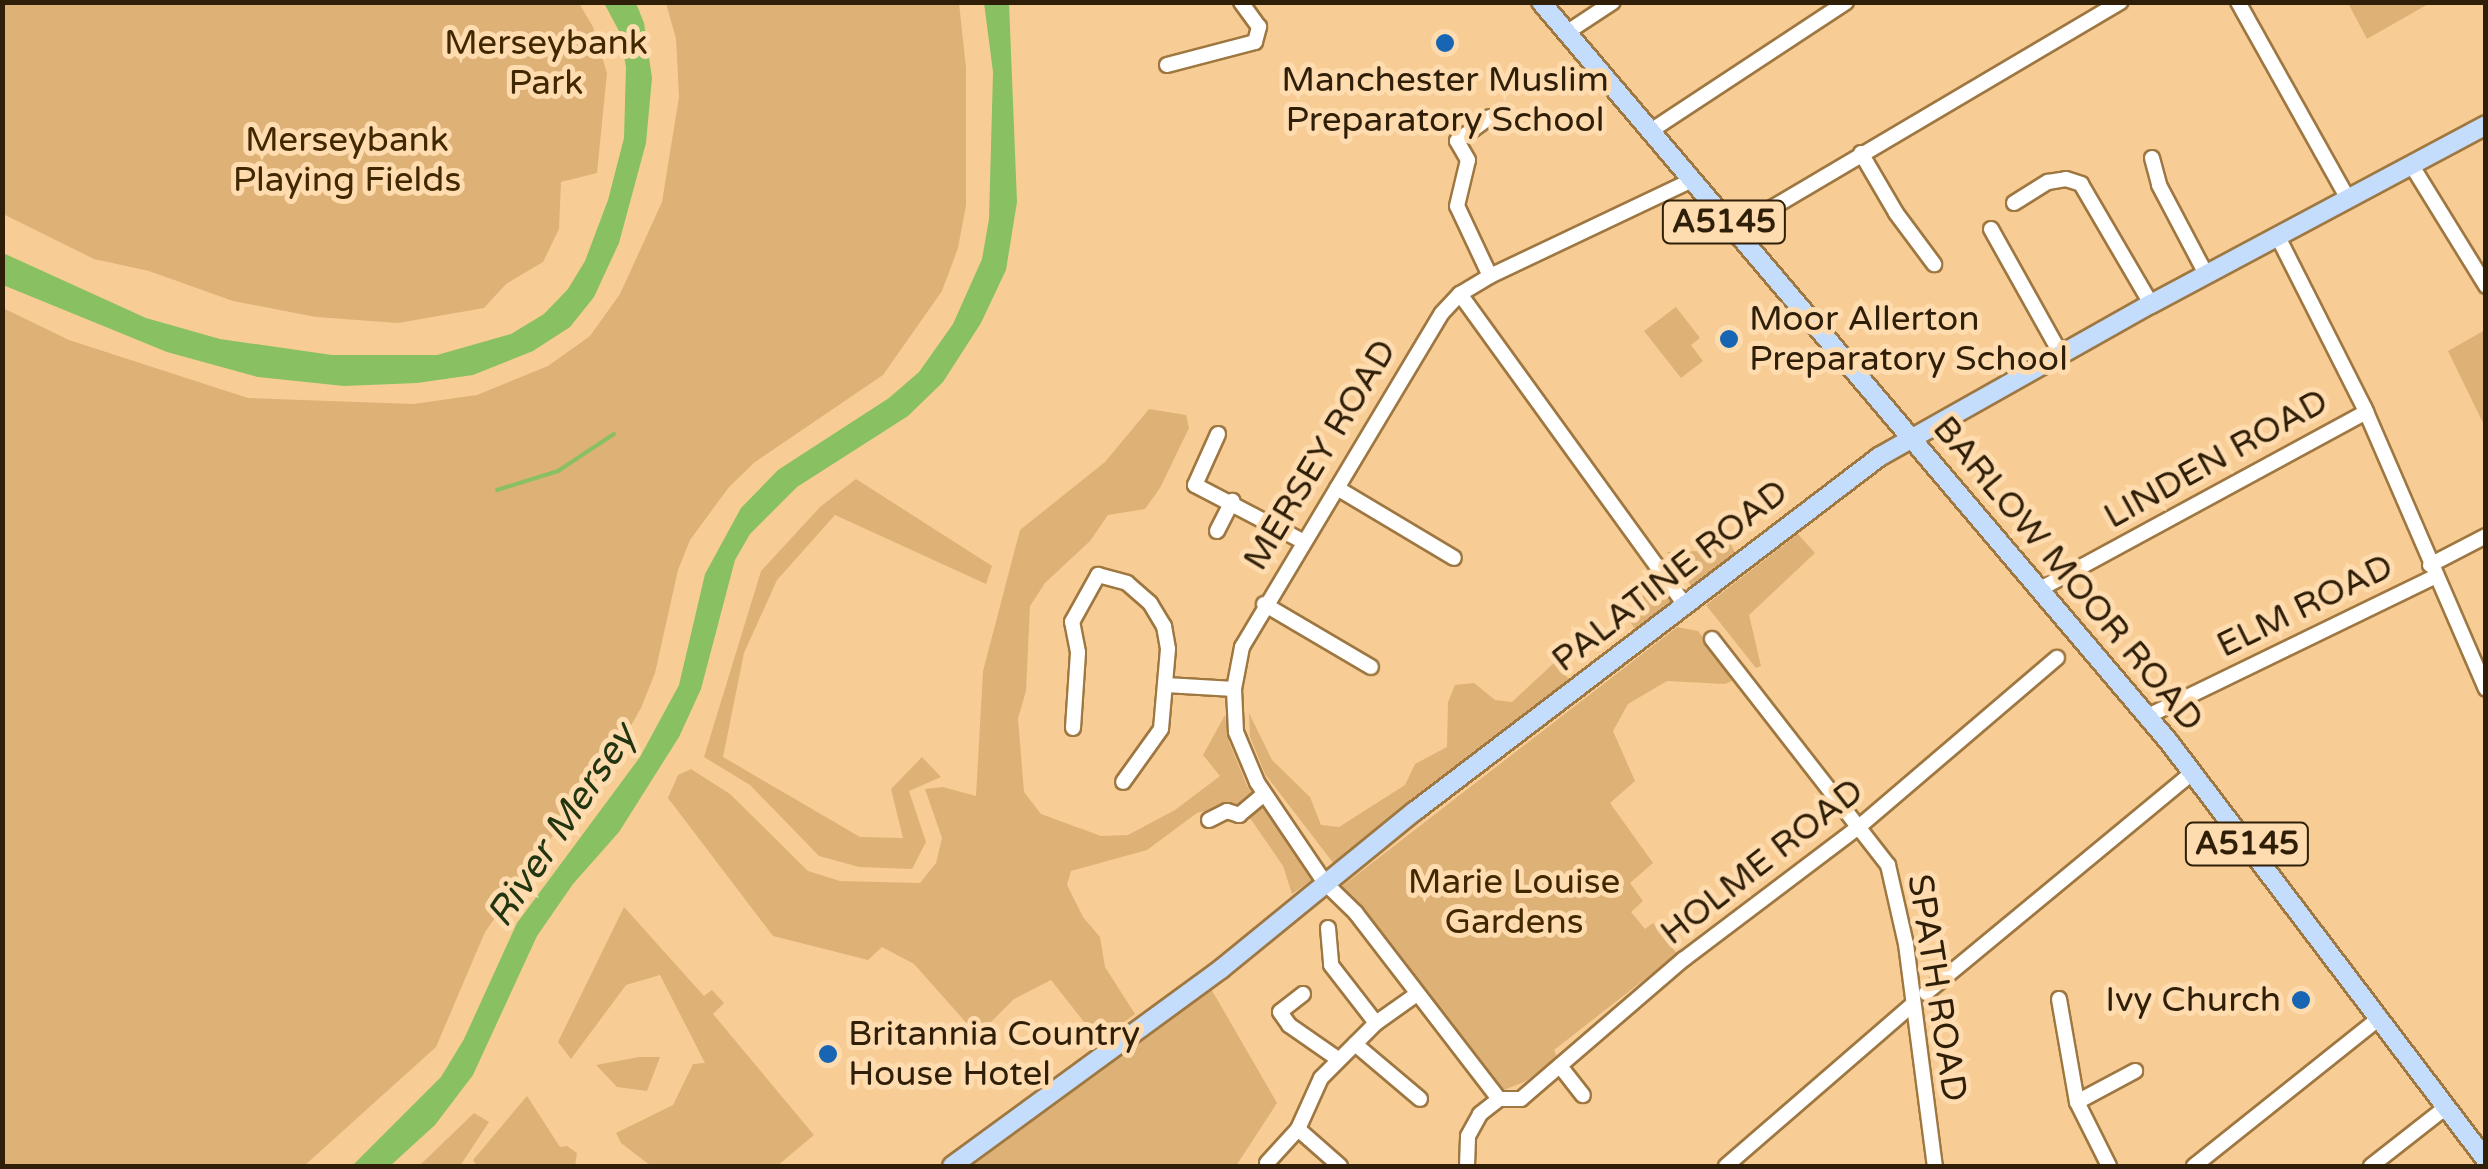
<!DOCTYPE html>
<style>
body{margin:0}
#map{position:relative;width:2488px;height:1169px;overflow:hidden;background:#f8cd95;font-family:"Varela Round",sans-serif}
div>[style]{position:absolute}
.green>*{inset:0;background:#deb176}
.water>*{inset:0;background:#89c062}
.stream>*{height:4px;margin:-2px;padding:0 2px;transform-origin:2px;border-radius:2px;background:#89c062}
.roads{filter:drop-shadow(2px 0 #9e7741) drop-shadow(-2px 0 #9e7741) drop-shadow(0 2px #9e7741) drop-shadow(0 -2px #9e7741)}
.minor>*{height:14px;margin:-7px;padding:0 7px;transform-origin:7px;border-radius:7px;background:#fff}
.major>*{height:18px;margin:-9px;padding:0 9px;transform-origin:9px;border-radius:9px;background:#c4ddfc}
.dots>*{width:28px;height:28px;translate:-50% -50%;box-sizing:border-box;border:5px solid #ffdcaf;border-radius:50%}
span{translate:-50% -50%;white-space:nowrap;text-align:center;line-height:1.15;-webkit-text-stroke:10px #ffdcaf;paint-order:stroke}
.shield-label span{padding:2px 8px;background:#ffdcaf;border:2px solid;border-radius:8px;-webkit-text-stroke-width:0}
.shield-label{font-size:32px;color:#2f1f08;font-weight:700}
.park-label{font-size:35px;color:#422800}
.poi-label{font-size:35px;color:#2f1f08}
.left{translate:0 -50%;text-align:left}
.right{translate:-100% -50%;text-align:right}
.street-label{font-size:35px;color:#2f1f08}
.water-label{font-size:38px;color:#213610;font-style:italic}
.frame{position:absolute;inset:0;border:5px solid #2f1f08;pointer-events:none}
</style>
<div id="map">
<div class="green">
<i style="clip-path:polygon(2px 3px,579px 3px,593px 27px,607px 73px,597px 173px,561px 182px,559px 229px,543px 262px,506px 284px,484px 308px,398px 323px,316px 317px,233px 301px,149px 271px,94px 259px,3px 214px)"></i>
<i style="clip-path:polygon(666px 3px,959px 3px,966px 68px,966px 205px,958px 248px,942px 291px,883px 375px,755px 462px,729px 487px,690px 540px,678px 570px,655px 673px,641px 708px,602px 776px,551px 838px,485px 932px,436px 1047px,304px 1166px,3px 1166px,3px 308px,69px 340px,248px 398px,413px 404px,477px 395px,548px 366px,590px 336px,620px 294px,662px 202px,679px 97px,676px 39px)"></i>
<i style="clip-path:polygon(2348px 3px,2430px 3px,2367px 39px)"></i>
<i style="clip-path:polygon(1676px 307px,1700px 338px,1691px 345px,1703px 361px,1681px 378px,1644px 331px)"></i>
<i style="clip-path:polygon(2485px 330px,2485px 427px,2448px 351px)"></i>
<i style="clip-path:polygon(1149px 409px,1186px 415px,1189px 428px,1160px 488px,1145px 509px,1108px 515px,1090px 541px,1045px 583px,1030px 606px,1026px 691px,1018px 718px,1024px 792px,1041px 814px,1101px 836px,1128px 835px,1175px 810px,1220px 776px,1203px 755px,1225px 715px,1229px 742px,1247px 786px,1312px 870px,1312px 880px,1292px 894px,1283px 866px,1250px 818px,1228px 805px,1197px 813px,1147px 850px,1071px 871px,1067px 885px,1083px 917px,1100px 937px,1105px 967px,1135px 1014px,1099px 1041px,1051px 980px,1014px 999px,987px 1026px,970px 1027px,914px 964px,882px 947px,868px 960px,773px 936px,668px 798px,678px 775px,691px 769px,730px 794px,808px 871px,840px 881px,920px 883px,936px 863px,942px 838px,925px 789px,943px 787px,976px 796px,983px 671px,1020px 530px,1105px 462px)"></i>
<i style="clip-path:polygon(856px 479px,992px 566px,986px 584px,835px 515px,777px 580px,744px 653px,723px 757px,860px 837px,903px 838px,891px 789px,922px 757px,941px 777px,909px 791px,926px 842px,912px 869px,859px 867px,819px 856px,750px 785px,704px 757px,761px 571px,820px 507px)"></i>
<i style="clip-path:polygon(1798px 534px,1815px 553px,1749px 615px,1761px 666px,1756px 668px,1706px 605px)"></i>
<i style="clip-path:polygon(1729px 540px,1735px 553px,1692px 587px,1667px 552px,1698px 551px)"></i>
<i style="clip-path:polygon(1652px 567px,1677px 599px,1636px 631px,1629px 620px,1642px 609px,1645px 572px)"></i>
<i style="clip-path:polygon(1677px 627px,1698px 631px,1736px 679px,1725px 684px,1667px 681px,1628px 704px,1613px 731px,1635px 781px,1610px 803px,1653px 863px,1630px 883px,1643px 901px,1631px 912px,1645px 929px,1653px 923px,1677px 954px,1554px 1050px,1557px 1057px,1526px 1081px,1504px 1090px,1341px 887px)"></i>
<i style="clip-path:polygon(1555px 662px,1571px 682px,1334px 864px,1265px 774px,1250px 737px,1249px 713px,1272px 760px,1310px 797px,1321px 825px,1339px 827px,1405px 785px,1415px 764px,1447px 747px,1448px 702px,1455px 685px,1474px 683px,1495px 700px,1512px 702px)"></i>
<i style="clip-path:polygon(624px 907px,704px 996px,712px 990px,724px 1003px,713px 1014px,814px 1135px,777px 1166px,651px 1166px,621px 1143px,616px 1133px,673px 1105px,693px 1064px,705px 1063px,660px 975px,626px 985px,571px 1059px,558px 1042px)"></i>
<i style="clip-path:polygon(1210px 987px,1277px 1103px,1236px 1166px,972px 1166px)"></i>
<i style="clip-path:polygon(639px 1057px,660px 1057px,647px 1091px,617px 1087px,596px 1065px)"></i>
<i style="clip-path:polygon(527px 1096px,560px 1147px,567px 1146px,577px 1153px,575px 1166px,477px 1166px,473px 1160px)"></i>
<i style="clip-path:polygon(474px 1113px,489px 1122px,460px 1166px,419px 1166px)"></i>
</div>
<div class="water">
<i style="clip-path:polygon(604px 3px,636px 3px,644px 23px,652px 78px,646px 143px,619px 243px,594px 297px,570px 327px,533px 351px,473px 375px,417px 383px,344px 386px,258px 377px,167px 352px,3px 285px,3px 253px,146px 318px,220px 339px,332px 355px,437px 355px,511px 334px,544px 314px,568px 289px,585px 261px,608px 200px,624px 138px,626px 67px,619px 31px)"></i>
<i style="clip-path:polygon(984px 3px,1009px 3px,1017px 202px,1006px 270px,981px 323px,943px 382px,908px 416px,797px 487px,750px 534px,735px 560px,701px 689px,679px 737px,619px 832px,573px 884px,537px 936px,473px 1075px,435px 1125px,390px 1166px,352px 1166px,441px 1077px,464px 1039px,517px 923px,640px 757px,679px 685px,705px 574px,741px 508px,778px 470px,889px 398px,919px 372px,953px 324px,982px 259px,989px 219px,993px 72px)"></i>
</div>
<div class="stream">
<i style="left:497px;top:490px;width:64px;rotate:-17.3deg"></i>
<i style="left:558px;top:471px;width:67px;rotate:-33.5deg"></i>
</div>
<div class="roads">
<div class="minor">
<i style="left:2238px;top:2px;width:223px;rotate:60.8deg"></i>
<i style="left:1566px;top:33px;width:56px;rotate:-33.4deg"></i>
<i style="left:1167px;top:65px;width:91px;rotate:-14.6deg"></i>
<i style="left:1255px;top:42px;width:16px;rotate:-75deg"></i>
<i style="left:1259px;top:27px;width:31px;rotate:-126deg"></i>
<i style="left:1649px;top:132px;width:236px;rotate:-33.4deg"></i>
<i style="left:1861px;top:153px;width:69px;rotate:59.7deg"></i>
<i style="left:1896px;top:213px;width:64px;rotate:53.3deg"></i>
<i style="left:2152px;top:158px;width:28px;rotate:75deg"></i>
<i style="left:2159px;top:185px;width:101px;rotate:62.2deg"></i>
<i style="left:2412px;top:166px;width:141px;rotate:58.3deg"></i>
<i style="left:2014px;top:203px;width:40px;rotate:-32deg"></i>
<i style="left:2048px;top:182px;width:18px;rotate:-9deg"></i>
<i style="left:2066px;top:179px;width:16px;rotate:18deg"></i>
<i style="left:2081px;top:184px;width:139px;rotate:59.7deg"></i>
<i style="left:1991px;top:229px;width:143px;rotate:60.8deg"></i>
<i style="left:1733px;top:231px;width:450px;rotate:-30.6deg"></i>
<i style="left:2277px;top:235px;width:193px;rotate:63.2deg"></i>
<i style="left:2364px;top:407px;width:307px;rotate:66.6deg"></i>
<i style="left:1490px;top:276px;width:77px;rotate:-115.2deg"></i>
<i style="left:1457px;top:206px;width:47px;rotate:-76.6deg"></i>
<i style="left:1468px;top:160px;width:22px;rotate:-120deg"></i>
<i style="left:1457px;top:141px;width:41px;rotate:-36deg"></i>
<i style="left:1460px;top:294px;width:385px;rotate:54.1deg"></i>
<i style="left:1218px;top:434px;width:56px;rotate:114.3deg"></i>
<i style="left:1195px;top:485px;width:121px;rotate:27.6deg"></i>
<i style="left:1337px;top:488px;width:136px;rotate:30.9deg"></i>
<i style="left:1217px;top:531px;width:34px;rotate:-63deg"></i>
<i style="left:2430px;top:565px;width:63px;rotate:-27.4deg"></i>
<i style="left:2042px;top:588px;width:369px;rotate:-28.5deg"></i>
<i style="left:1264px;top:604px;width:124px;rotate:30.5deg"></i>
<i style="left:1712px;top:639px;width:286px;rotate:52.1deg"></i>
<i style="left:1888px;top:865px;width:81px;rotate:77.2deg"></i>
<i style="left:1906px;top:944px;width:224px;rotate:82.6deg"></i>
<i style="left:1166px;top:685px;width:68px;rotate:3.4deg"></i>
<i style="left:2148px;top:716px;width:318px;rotate:-25.9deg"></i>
<i style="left:1073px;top:728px;width:76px;rotate:-86.2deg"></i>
<i style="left:1078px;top:652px;width:31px;rotate:-101deg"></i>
<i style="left:1072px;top:622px;width:54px;rotate:-61deg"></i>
<i style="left:1098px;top:575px;width:30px;rotate:15deg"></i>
<i style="left:1127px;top:583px;width:30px;rotate:41deg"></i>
<i style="left:1150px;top:603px;width:27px;rotate:59deg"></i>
<i style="left:1164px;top:626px;width:23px;rotate:80deg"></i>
<i style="left:1168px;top:649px;width:80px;rotate:95deg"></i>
<i style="left:1161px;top:729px;width:65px;rotate:125.6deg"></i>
<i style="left:1209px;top:820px;width:20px;rotate:-27deg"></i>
<i style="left:1227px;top:811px;width:13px;rotate:18deg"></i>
<i style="left:1239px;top:815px;width:33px;rotate:-40deg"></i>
<i style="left:1328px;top:928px;width:37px;rotate:85deg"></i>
<i style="left:1331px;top:965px;width:73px;rotate:52.2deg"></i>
<i style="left:1926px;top:993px;width:347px;rotate:-39.6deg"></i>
<i style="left:1303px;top:994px;width:29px;rotate:142deg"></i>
<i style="left:1280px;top:1012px;width:16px;rotate:55deg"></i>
<i style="left:1289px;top:1025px;width:60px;rotate:34.8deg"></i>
<i style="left:2059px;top:999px;width:105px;rotate:80.1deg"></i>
<i style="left:2077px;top:1102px;width:72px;rotate:63.4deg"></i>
<i style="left:1355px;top:1044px;width:85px;rotate:40.2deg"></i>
<i style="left:1560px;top:1066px;width:37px;rotate:52deg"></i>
<i style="left:1499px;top:1099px;width:235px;rotate:-127.6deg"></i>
<i style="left:1356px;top:913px;width:43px;rotate:-135.9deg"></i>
<i style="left:1325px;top:883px;width:122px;rotate:-124deg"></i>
<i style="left:1257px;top:782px;width:54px;rotate:-112.8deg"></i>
<i style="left:1236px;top:732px;width:43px;rotate:-92.7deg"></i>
<i style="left:1234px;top:689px;width:43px;rotate:-79.2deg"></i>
<i style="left:1242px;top:647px;width:389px;rotate:-59.1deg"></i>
<i style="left:1442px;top:313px;width:26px;rotate:-47deg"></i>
<i style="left:1460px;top:294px;width:35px;rotate:-31deg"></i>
<i style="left:1490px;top:276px;width:221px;rotate:-25.4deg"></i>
<i style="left:1499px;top:1099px;width:22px"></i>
<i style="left:1521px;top:1099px;width:215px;rotate:-40.7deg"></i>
<i style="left:1684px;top:959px;width:221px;rotate:-37.1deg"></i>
<i style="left:1860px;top:826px;width:259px;rotate:-40.5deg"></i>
<i style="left:2077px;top:1102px;width:66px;rotate:-28.1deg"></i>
<i style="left:1298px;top:1129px;width:56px;rotate:41.4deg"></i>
<i style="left:1267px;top:1163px;width:46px;rotate:-47.6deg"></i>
<i style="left:1298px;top:1129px;width:56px;rotate:-65.7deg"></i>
<i style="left:1321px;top:1078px;width:78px;rotate:-45deg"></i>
<i style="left:1376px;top:1023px;width:50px;rotate:-35.3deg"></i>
<i style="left:1467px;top:1166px;width:30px;rotate:-88deg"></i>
<i style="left:1468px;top:1136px;width:25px;rotate:-61deg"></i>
<i style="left:1480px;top:1114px;width:24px;rotate:-38deg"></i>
<i style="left:1726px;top:1166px;width:247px;rotate:-40.9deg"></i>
<i style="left:2194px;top:1166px;width:234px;rotate:-38.6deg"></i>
<i style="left:2371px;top:1166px;width:94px;rotate:-38.1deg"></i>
</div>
<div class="major">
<i style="left:1541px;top:2px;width:971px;rotate:49.68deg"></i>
<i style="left:2169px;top:742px;width:525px;rotate:52.82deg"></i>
<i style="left:952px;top:1166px;width:333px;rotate:-36.2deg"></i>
<i style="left:1221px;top:969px;width:250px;rotate:-39.2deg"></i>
<i style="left:1415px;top:811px;width:584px;rotate:-37.34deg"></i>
<i style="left:1879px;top:457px;width:312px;rotate:-29.4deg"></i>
<i style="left:2151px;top:304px;width:380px;rotate:-28.1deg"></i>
</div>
</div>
<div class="dots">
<i style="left:1445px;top:43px;background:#1865b4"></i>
<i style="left:1729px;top:339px;background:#1865b4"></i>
<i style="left:2301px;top:1000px;background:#1865b4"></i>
<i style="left:828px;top:1054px;background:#1865b4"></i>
</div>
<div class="shield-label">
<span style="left:1724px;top:222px">A5145</span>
<span style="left:2247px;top:844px">A5145</span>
</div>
<div class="park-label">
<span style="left:546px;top:63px">Merseybank<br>Park</span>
<span style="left:347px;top:160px">Merseybank<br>Playing Fields</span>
<span style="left:1514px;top:902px">Marie Louise<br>Gardens</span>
</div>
<div class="poi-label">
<span style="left:1445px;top:100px">Manchester Muslim<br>Preparatory School</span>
<span class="left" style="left:1749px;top:339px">Moor Allerton<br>Preparatory School</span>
<span class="right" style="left:2281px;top:1000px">Ivy Church</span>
<span class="left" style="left:848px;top:1054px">Britannia Country<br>House Hotel</span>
</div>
<div class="street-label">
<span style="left:1320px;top:455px;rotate:-59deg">MERSEY ROAD</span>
<span style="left:2216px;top:459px;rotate:-29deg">LINDEN ROAD</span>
<span style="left:2068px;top:574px;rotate:50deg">BARLOW MOOR ROAD</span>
<span style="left:1670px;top:576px;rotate:-38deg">PALATINE ROAD</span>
<span style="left:2305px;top:606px;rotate:-26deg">ELM ROAD</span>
<span style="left:1762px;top:862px;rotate:-38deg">HOLME ROAD</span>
<span style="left:1937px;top:988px;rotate:81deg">SPATH ROAD</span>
</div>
<div class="water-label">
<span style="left:562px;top:826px;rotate:-56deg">River Mersey</span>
</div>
<div class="frame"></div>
</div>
